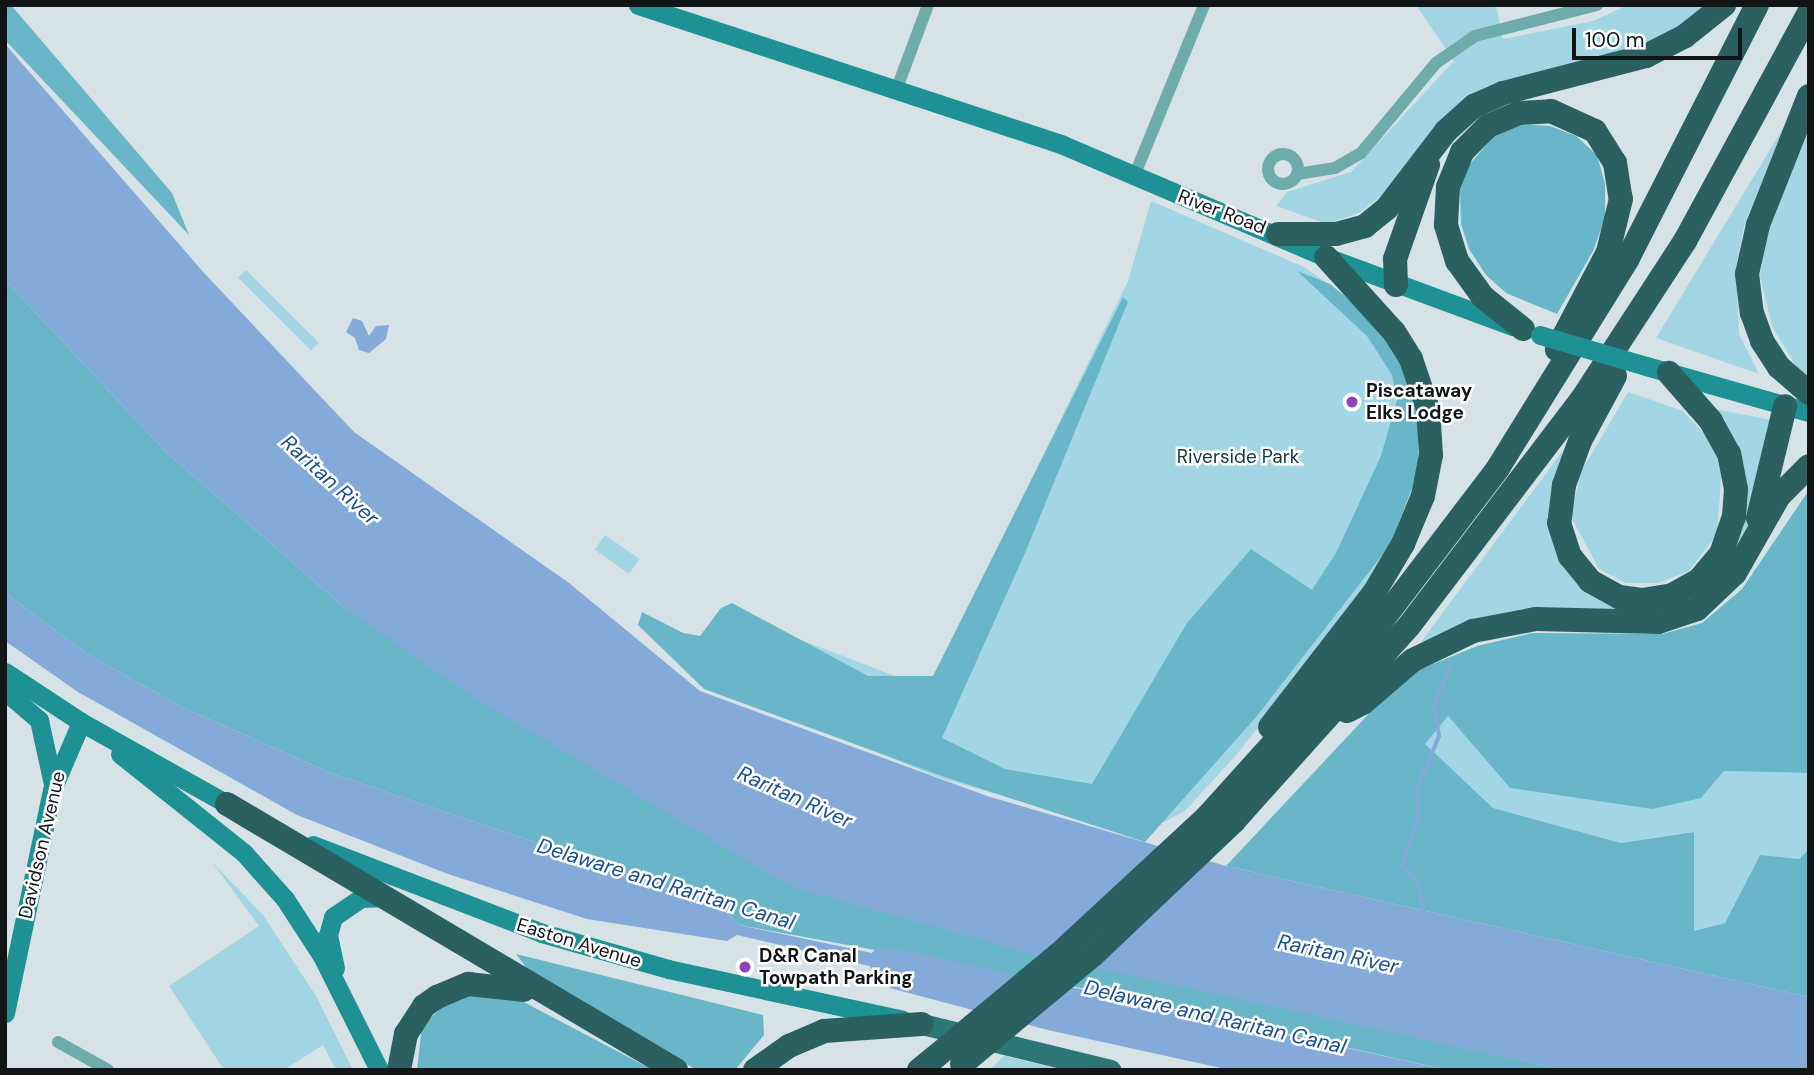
<!DOCTYPE html>
<style>
body{margin:0}
#map{position:relative;width:1814px;height:1075px;overflow:hidden;background:#d6e2e5;font-family:"DM Sans",sans-serif}
div>[style]{position:absolute}
.green>*{inset:0;background:#a2d6e4;transform-origin:0 0}
.forest>*{inset:0;background:#69b6c9}
.water>*{inset:0;background:#84aada}
.stream>*{height:3.5px;margin:-1.75px;padding:0 1.75px;transform-origin:1.75px;border-radius:1.75px;background:#84aada}
.street>*{height:12px;margin:-6px;padding:0 6px;transform-origin:6px;border-radius:6px;background:#6eacac}
.street>.ring{margin:-6px;padding:0;box-sizing:content-box;background:none;border:12px solid #6eacac;border-radius:50%}
.secondary>*{height:19px;margin:-9.5px;padding:0 9.5px;transform-origin:9.5px;border-radius:9.5px;background:#1d9193}
.primary>*{height:21px;margin:-10.5px;padding:0 10.5px;transform-origin:10.5px;border-radius:10.5px;background:#2d7677}
.highway>*{height:24px;margin:-12px;padding:0 12px;transform-origin:12px;border-radius:12px;background:#2b6061}
.secondary-bridge>*{height:19px;margin:-9.5px;padding:0 9.5px;transform-origin:9.5px;border-radius:9.5px;background:#1d9193}
.highway-bridge>*{height:24px;margin:-12px;padding:0 12px;transform-origin:12px;border-radius:12px;background:#2b6061}
.dots>*{width:19px;height:19px;translate:-50% -50%;box-sizing:border-box;border:4px solid #fff;border-radius:50%}
span{translate:-50% -50%;white-space:nowrap;text-align:center;line-height:1.15;-webkit-text-stroke:5px #fff;paint-order:stroke}
.street-label{font-size:19px;color:#111516}
.poi-label{font-size:19px;color:#111516;font-weight:700}
.left{translate:0 -50%;text-align:left}
.park-label{font-size:19px;color:#10363e}
.water-label{font-size:21px;color:#1b4e88;font-style:italic}
.frame{position:absolute;inset:0;border:7px solid #111516;pointer-events:none}
.scale{position:absolute;left:1572px;top:28px;width:170px;height:32px;box-sizing:border-box;border:4px solid #111516;border-top:0;padding-left:9px;font-size:21px;line-height:24px;white-space:nowrap;color:#111516;-webkit-text-stroke:5px #fff;paint-order:stroke}
</style>
<div id="map">
<div class="green">
<i style="clip-path:polygon(1416px 5px,1496px 5px,1503px 39px,1593px 21px,1628px 5px,1708px 5px,1672px 33px,1606px 57px,1535px 73px,1361px 212px,1327px 224px,1276px 206px,1287px 192px,1351px 172px,1454px 61px)"></i>
<i style="clip-path:polygon(1788px 120px,1744px 226px,1736px 266px,1739px 334px,1759px 374px,1656px 338px)"></i>
<i style="clip-path:polygon(1809px 124px,1807px 257px,1809px 378px,1797px 368px,1772px 326px,1760px 277px,1764px 247px,1779px 198px)"></i>
<i style="clip-path:polygon(1151px 201px,1304px 267px,1353px 301px,1414px 387px,1420px 470px,1395px 541px,1349px 612px,1237px 754px,1185px 811px,1140px 835px,940px 778px,696px 678px,733px 614px,929px 689px,1128px 281px)"></i>
<i style="left:246px;top:270px;width:103px;height:11px;rotate:45deg"></i>
<i style="clip-path:polygon(1628px 392px,1683px 411px,1706px 436px,1722px 465px,1717px 534px,1689px 571px,1658px 583px,1626px 583px,1599px 569px,1571px 517px,1581px 472px)"></i>
<i style="clip-path:polygon(1715px 409px,1772px 420px,1773px 427px,1744px 542px,1720px 581px,1704px 595px,1659px 614px,1566px 610px,1516px 613px,1421px 642px,1578px 430px,1557px 482px,1551px 518px,1558px 547px,1573px 573px,1597px 594px,1628px 605px,1661px 605px,1703px 585px,1736px 538px,1744px 494px,1736px 449px)"></i>
<i style="left:605px;top:535px;width:42px;height:18px;rotate:35deg"></i>
<i style="clip-path:polygon(1448px 716px,1510px 788px,1701px 798px,1724px 771px,1809px 773px,1809px 849px,1799px 859px,1760px 855px,1725px 923px,1694px 931px,1693px 832px,1621px 843px,1493px 808px,1424px 744px)"></i>
<i style="clip-path:polygon(212px 862px,263px 915px,316px 996px,353px 1070px,336px 1070px,323px 1045px,284px 1070px,224px 1070px,169px 986px,259px 926px)"></i>
<i style="clip-path:polygon(1004px 1056px,1064px 1070px,989px 1070px)"></i>
</div>
<div class="forest">
<i style="clip-path:polygon(5px 5px,11px 5px,172px 193px,189px 235px,5px 40px)"></i>
<i style="clip-path:polygon(1519px 124px,1550px 126px,1576px 136px,1597px 155px,1605px 184px,1605px 218px,1593px 251px,1557px 314px,1506px 293px,1486px 275px,1469px 249px,1461px 224px,1460px 190px,1469px 165px,1493px 137px)"></i>
<i style="clip-path:polygon(1297px 271px,1330px 284px,1353px 303px,1385px 335px,1406px 369px,1418px 416px,1418px 472px,1390px 545px,1257px 716px,1145px 842px,942px 776px,704px 689px,638px 625px,642px 612px,683px 633px,700px 636px,721px 608px,732px 603px,868px 676px,933px 676px,1123px 297px,1128px 302px,1025px 553px,942px 738px,1005px 769px,1092px 784px,1187px 623px,1251px 549px,1312px 590px,1336px 553px,1381px 456px,1397px 400px,1392px 375px,1367px 336px)"></i>
<i style="clip-path:polygon(5px 280px,166px 452px,347px 610px,1115px 970px,1564px 1070px,1447px 1070px,1092px 990px,739px 925px,726px 912px,610px 867px,333px 774px,182px 707px,89px 655px,5px 593px)"></i>
<i style="clip-path:polygon(1809px 490px,1809px 773px,1724px 771px,1701px 798px,1652px 809px,1510px 788px,1448px 716px,1425px 744px,1493px 808px,1621px 843px,1694px 832px,1694px 931px,1725px 923px,1760px 855px,1799px 859px,1809px 849px,1809px 997px,1226px 866px,1378px 704px,1421px 669px,1477px 646px,1532px 633px,1662px 634px,1702px 623px,1742px 589px)"></i>
<i style="clip-path:polygon(516px 954px,763px 1015px,764px 1035px,735px 1070px,697px 1070px,535px 979px)"></i>
<i style="clip-path:polygon(497px 988px,653px 1070px,417px 1070px,422px 1026px,450px 1000px)"></i>
</div>
<div class="water">
<i style="clip-path:polygon(5px 44px,205px 274px,354px 432px,569px 583px,700px 691px,987px 796px,1226px 866px,1809px 997px,1809px 1070px,1564px 1070px,1032px 954px,791px 887px,479px 701px,347px 610px,166px 452px,5px 280px)"></i>
<i style="clip-path:polygon(353px 318px,362px 321px,369px 336px,376px 326px,389px 325px,386px 339px,369px 353px,359px 350px,355px 338px,346px 332px)"></i>
<i style="clip-path:polygon(5px 593px,89px 655px,182px 707px,333px 774px,610px 867px,726px 912px,739px 925px,872px 953px,876px 948px,908px 951px,1447px 1070px,1230px 1070px,1048px 1030px,890px 988px,869px 966px,737px 935px,727px 941px,587px 919px,448px 874px,297px 815px,78px 692px,5px 641px)"></i>
</div>
<div class="stream">
<i style="left:1424px;top:913px;width:30px;rotate:-102deg"></i>
<i style="left:1418px;top:884px;width:26px;rotate:-129deg"></i>
<i style="left:1402px;top:864px;width:46px;rotate:-69.6deg"></i>
<i style="left:1418px;top:821px;width:31px;rotate:-92deg"></i>
<i style="left:1417px;top:790px;width:58px;rotate:-67.8deg"></i>
<i style="left:1439px;top:736px;width:33px;rotate:-99deg"></i>
<i style="left:1434px;top:703px;width:43px;rotate:-65.2deg"></i>
</div>
<div class="street">
<i style="left:897px;top:88px;width:89px;rotate:-69.5deg"></i>
<i class="ring" style="left:1268px;top:154px;width:18px;height:18px"></i>
<i style="left:1297px;top:174px;width:38px;rotate:-9deg"></i>
<i style="left:1335px;top:168px;width:30px;rotate:-30deg"></i>
<i style="left:1361px;top:153px;width:117px;rotate:-50.2deg"></i>
<i style="left:1436px;top:63px;width:47px;rotate:-34.7deg"></i>
<i style="left:1475px;top:36px;width:126px;rotate:-14.3deg"></i>
<i style="left:1133px;top:179px;width:188px;rotate:-67.8deg"></i>
<i style="left:58px;top:1042px;width:57px;rotate:29.2deg"></i>
</div>
<div class="secondary">
<i style="left:638px;top:5px;width:447px;rotate:18.2deg"></i>
<i style="left:1063px;top:145px;width:286px;rotate:23.1deg"></i>
<i style="left:1326px;top:257px;width:199px;rotate:20.3deg"></i>
<i style="left:1646px;top:366px;width:169px;rotate:15.8deg"></i>
<i style="left:5px;top:672px;width:91px;rotate:33.3deg"></i>
<i style="left:81px;top:722px;width:180px;rotate:29.3deg"></i>
<i style="left:5px;top:691px;width:45px;rotate:40.5deg"></i>
<i style="left:39px;top:720px;width:66px;rotate:77.7deg"></i>
<i style="left:120px;top:754px;width:159px;rotate:38.6deg"></i>
<i style="left:244px;top:853px;width:62px;rotate:48.3deg"></i>
<i style="left:285px;top:899px;width:68px;rotate:57deg"></i>
<i style="left:322px;top:956px;width:127px;rotate:63.4deg"></i>
<i style="left:313px;top:845px;width:245px;rotate:21deg"></i>
<i style="left:542px;top:933px;width:131px;rotate:15.9deg"></i>
<i style="left:668px;top:969px;width:240px;rotate:12.2deg"></i>
<i style="left:335px;top:968px;width:34px;rotate:-102deg"></i>
<i style="left:328px;top:935px;width:19px;rotate:-74deg"></i>
<i style="left:333px;top:917px;width:34px;rotate:-34deg"></i>
<i style="left:361px;top:898px;width:26px;rotate:-2deg"></i>
<i style="left:5px;top:1013px;width:228px;rotate:-78.1deg"></i>
<i style="left:52px;top:790px;width:74px;rotate:-66.9deg"></i>
</div>
<div class="primary">
<i style="left:922px;top:1024px;width:194px;rotate:13.7deg"></i>
</div>
<div class="highway">
<i style="left:1809px;top:96px;width:139px;rotate:111.6deg"></i>
<i style="left:1758px;top:225px;width:50px;rotate:102.7deg"></i>
<i style="left:1747px;top:274px;width:39px;rotate:83deg"></i>
<i style="left:1752px;top:313px;width:30px;rotate:70deg"></i>
<i style="left:1762px;top:341px;width:31px;rotate:57deg"></i>
<i style="left:1779px;top:367px;width:40px;rotate:41deg"></i>
<i style="left:1278px;top:234px;width:58px"></i>
<i style="left:1336px;top:234px;width:30px;rotate:-15deg"></i>
<i style="left:1365px;top:226px;width:28px;rotate:-39deg"></i>
<i style="left:1387px;top:208px;width:97px;rotate:-52.5deg"></i>
<i style="left:1446px;top:131px;width:38px;rotate:-42deg"></i>
<i style="left:1474px;top:106px;width:32px;rotate:-24deg"></i>
<i style="left:1503px;top:93px;width:148px;rotate:-14.5deg"></i>
<i style="left:1646px;top:56px;width:44px;rotate:-27.1deg"></i>
<i style="left:1685px;top:36px;width:50px;rotate:-38.5deg"></i>
<i style="left:1396px;top:285px;width:26px;rotate:-92deg"></i>
<i style="left:1395px;top:259px;width:100px;rotate:-70.7deg"></i>
<i style="left:1523px;top:329px;width:51px;rotate:-141.3deg"></i>
<i style="left:1483px;top:297px;width:44px;rotate:-125.8deg"></i>
<i style="left:1457px;top:261px;width:38px;rotate:-107deg"></i>
<i style="left:1446px;top:225px;width:38px;rotate:-87deg"></i>
<i style="left:1448px;top:187px;width:38px;rotate:-68deg"></i>
<i style="left:1462px;top:152px;width:37px;rotate:-45deg"></i>
<i style="left:1488px;top:126px;width:33px;rotate:-23deg"></i>
<i style="left:1518px;top:113px;width:33px;rotate:-3deg"></i>
<i style="left:1551px;top:111px;width:48px;rotate:24.4deg"></i>
<i style="left:1595px;top:131px;width:38px;rotate:58deg"></i>
<i style="left:1615px;top:163px;width:36px;rotate:81deg"></i>
<i style="left:1621px;top:199px;width:55px;rotate:103.8deg"></i>
<i style="left:1608px;top:252px;width:110px;rotate:117.7deg"></i>
<i style="left:1615px;top:376px;width:74px;rotate:118.3deg"></i>
<i style="left:1580px;top:441px;width:47px;rotate:110deg"></i>
<i style="left:1564px;top:485px;width:38px;rotate:97deg"></i>
<i style="left:1559px;top:523px;width:35px;rotate:72deg"></i>
<i style="left:1570px;top:556px;width:32px;rotate:51deg"></i>
<i style="left:1590px;top:581px;width:33px;rotate:29deg"></i>
<i style="left:1619px;top:597px;width:23px;rotate:7deg"></i>
<i style="left:1642px;top:600px;width:30px;rotate:-9deg"></i>
<i style="left:1672px;top:595px;width:31px;rotate:-29deg"></i>
<i style="left:1699px;top:580px;width:34px;rotate:-50deg"></i>
<i style="left:1721px;top:554px;width:39px;rotate:-71deg"></i>
<i style="left:1734px;top:517px;width:28px;rotate:-86deg"></i>
<i style="left:1736px;top:489px;width:36px;rotate:-101deg"></i>
<i style="left:1729px;top:454px;width:38px;rotate:-119deg"></i>
<i style="left:1711px;top:421px;width:64px;rotate:-131.2deg"></i>
<i style="left:1758px;top:518px;width:115px;rotate:-76.4deg"></i>
<i style="left:1347px;top:711px;width:18px;rotate:-27deg"></i>
<i style="left:1363px;top:703px;width:66px;rotate:-40.7deg"></i>
<i style="left:1413px;top:660px;width:67px;rotate:-25.8deg"></i>
<i style="left:1473px;top:631px;width:64px;rotate:-10.8deg"></i>
<i style="left:1536px;top:619px;width:122px;rotate:1.4deg"></i>
<i style="left:1658px;top:622px;width:41px;rotate:-18.4deg"></i>
<i style="left:1697px;top:609px;width:52px;rotate:-43.5deg"></i>
<i style="left:1735px;top:573px;width:89px;rotate:-60.3deg"></i>
<i style="left:1779px;top:496px;width:42px;rotate:-45deg"></i>
<i style="left:1270px;top:727px;width:170px;rotate:-52.2deg"></i>
<i style="left:1374px;top:593px;width:57px;rotate:-59.4deg"></i>
<i style="left:1403px;top:544px;width:52px;rotate:-67.4deg"></i>
<i style="left:1423px;top:496px;width:42px;rotate:-79deg"></i>
<i style="left:1431px;top:455px;width:46px;rotate:-93.7deg"></i>
<i style="left:1428px;top:409px;width:53px;rotate:-108.8deg"></i>
<i style="left:1411px;top:359px;width:32px;rotate:-122deg"></i>
<i style="left:1394px;top:332px;width:101px;rotate:-132.2deg"></i>
<i style="left:227px;top:804px;width:522px;rotate:30.64deg"></i>
<i style="left:1207px;top:817px;width:245px;rotate:-48deg"></i>
<i style="left:1371px;top:635px;width:210px;rotate:-52.7deg"></i>
<i style="left:1498px;top:468px;width:247px;rotate:-58.2deg"></i>
<i style="left:1628px;top:258px;width:284px;rotate:-63deg"></i>
<i style="left:1234px;top:821px;width:262px;rotate:-48.1deg"></i>
<i style="left:1409px;top:626px;width:285px;rotate:-52.7deg"></i>
<i style="left:1582px;top:399px;width:189px;rotate:-56.9deg"></i>
<i style="left:1685px;top:241px;width:260px;rotate:-61.5deg"></i>
<i style="left:399px;top:1070px;width:37px;rotate:-79deg"></i>
<i style="left:406px;top:1034px;width:33px;rotate:-57deg"></i>
<i style="left:424px;top:1006px;width:16px;rotate:-35deg"></i>
<i style="left:437px;top:997px;width:34px;rotate:-23deg"></i>
<i style="left:468px;top:984px;width:56px;rotate:6.1deg"></i>
<i style="left:755px;top:1070px;width:42px;rotate:-35.2deg"></i>
<i style="left:789px;top:1046px;width:38px;rotate:-23deg"></i>
<i style="left:824px;top:1031px;width:98px;rotate:-4.1deg"></i>
<i style="left:919px;top:1070px;width:19px;rotate:-39deg"></i>
</div>
<div class="secondary-bridge">
<i style="left:1540px;top:335px;width:110px;rotate:16.3deg"></i>
</div>
<div class="highway-bridge">
<i style="left:934px;top:1058px;width:163px;rotate:-39.8deg"></i>
<i style="left:1059px;top:954px;width:202px;rotate:-42.8deg"></i>
<i style="left:962px;top:1064px;width:170px;rotate:-39.8deg"></i>
<i style="left:1093px;top:955px;width:195px;rotate:-43.5deg"></i>
</div>
<div class="dots">
<i style="left:1352px;top:402px;background:#8f44b5"></i>
<i style="left:745px;top:967px;background:#8f44b5"></i>
</div>
<div class="street-label">
<span style="left:1222px;top:212px;rotate:21deg">River Road</span>
<span style="left:42px;top:845px;rotate:-77deg">Davidson Avenue</span>
<span style="left:579px;top:943px;rotate:17deg">Easton Avenue</span>
</div>
<div class="poi-label">
<span class="left" style="left:1366px;top:402px">Piscataway<br>Elks Lodge</span>
<span class="left" style="left:759px;top:967px">D&amp;R Canal<br>Towpath Parking</span>
</div>
<div class="park-label">
<span style="left:1238px;top:457px">Riverside Park</span>
</div>
<div class="water-label">
<span style="left:330px;top:480px;rotate:42deg">Raritan River</span>
<span style="left:795px;top:797px;rotate:24deg">Raritan River</span>
<span style="left:666px;top:884px;rotate:17deg">Delaware and Raritan Canal</span>
<span style="left:1338px;top:954px;rotate:12deg">Raritan River</span>
<span style="left:1215px;top:1017px;rotate:13deg">Delaware and Raritan Canal</span>
</div>
<div class="frame"></div>
<div class="scale">100 m</div>
</div>
